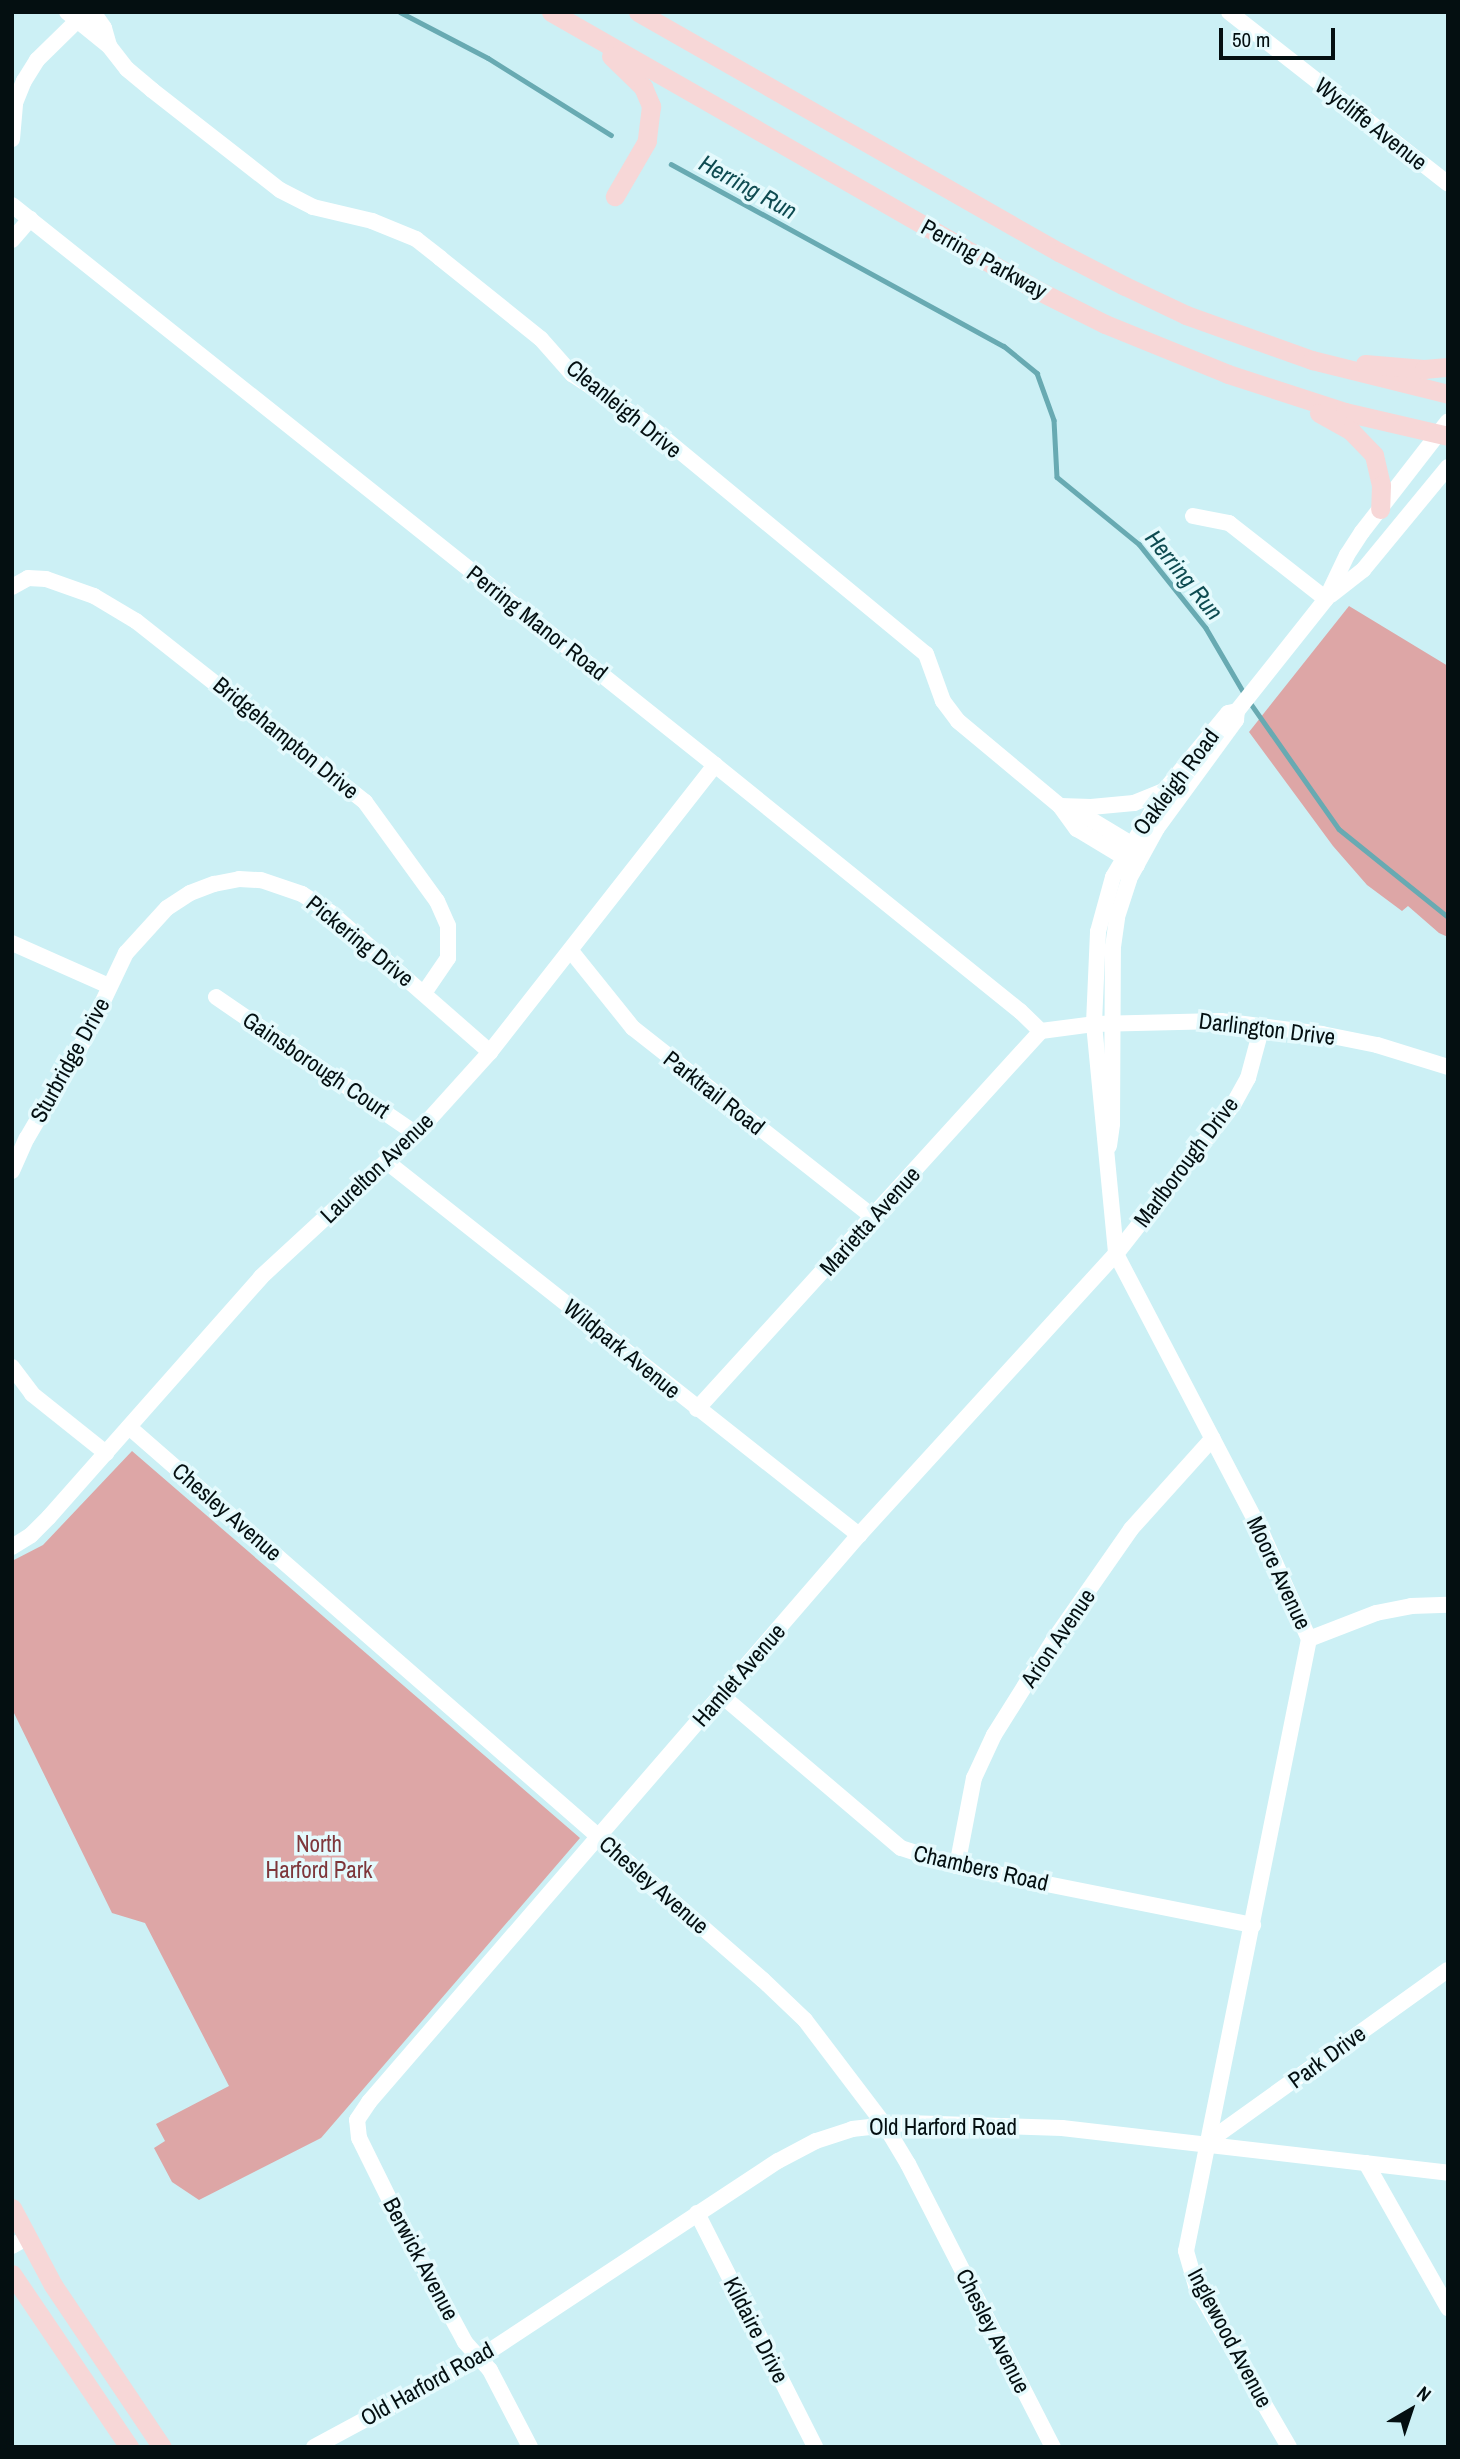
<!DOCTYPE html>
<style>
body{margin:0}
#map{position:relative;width:1460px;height:2459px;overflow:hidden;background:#ccf0f5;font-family:"Archivo Narrow",sans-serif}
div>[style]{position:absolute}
.green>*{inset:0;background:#dda6a6}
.stream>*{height:4.5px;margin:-2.25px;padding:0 2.25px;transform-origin:2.25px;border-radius:2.25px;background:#68aab2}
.minor>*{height:16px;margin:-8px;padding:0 8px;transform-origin:8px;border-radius:8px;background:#fff}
.major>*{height:19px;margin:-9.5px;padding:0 9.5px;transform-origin:9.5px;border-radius:9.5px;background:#f7d7d7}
span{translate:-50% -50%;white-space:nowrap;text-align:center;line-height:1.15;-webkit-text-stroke:7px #e5fafd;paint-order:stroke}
.street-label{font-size:23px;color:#040f11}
.park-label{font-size:23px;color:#7e373b}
.water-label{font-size:24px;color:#0e4b51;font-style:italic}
.frame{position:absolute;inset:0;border:14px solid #040f11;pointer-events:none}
.north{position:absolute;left:1376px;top:2375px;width:70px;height:70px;-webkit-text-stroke:5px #e5fafd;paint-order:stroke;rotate:39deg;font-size:19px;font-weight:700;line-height:28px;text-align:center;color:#040f11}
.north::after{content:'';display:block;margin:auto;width:24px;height:32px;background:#040f11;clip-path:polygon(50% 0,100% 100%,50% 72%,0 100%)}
.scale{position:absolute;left:1219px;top:28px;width:116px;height:32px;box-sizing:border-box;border:4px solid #040f11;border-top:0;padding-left:9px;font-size:21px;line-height:24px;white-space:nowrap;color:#040f11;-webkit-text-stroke:5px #e5fafd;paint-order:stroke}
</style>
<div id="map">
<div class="green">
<i style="clip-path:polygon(1349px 606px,1448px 666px,1448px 937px,1439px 933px,1408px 906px,1402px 911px,1367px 885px,1333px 846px,1249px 732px)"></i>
<i style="clip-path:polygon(132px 1451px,580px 1838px,321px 2138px,199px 2200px,172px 2182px,154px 2148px,165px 2141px,156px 2124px,229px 2086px,145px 1923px,112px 1913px,12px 1709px,12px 1561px,43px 1545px)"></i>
</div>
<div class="stream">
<i style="left:400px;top:12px;width:99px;rotate:27.6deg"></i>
<i style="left:488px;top:58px;width:145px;rotate:32deg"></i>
<i style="left:671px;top:164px;width:379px;rotate:28.7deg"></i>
<i style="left:1004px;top:346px;width:43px;rotate:39.3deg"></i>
<i style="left:1037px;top:373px;width:50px;rotate:70.1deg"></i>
<i style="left:1054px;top:420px;width:57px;rotate:87deg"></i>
<i style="left:1057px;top:477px;width:106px;rotate:39.3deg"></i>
<i style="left:1139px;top:544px;width:107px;rotate:51.4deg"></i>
<i style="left:1206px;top:628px;width:75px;rotate:59.7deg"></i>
<i style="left:1249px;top:701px;width:156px;rotate:54.9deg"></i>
<i style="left:1339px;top:829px;width:140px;rotate:38.9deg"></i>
</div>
<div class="minor">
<i style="left:67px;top:12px;width:54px;rotate:39deg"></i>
<i style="left:109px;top:46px;width:29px;rotate:52deg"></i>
<i style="left:127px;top:69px;width:33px;rotate:40deg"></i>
<i style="left:152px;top:90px;width:162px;rotate:38deg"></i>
<i style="left:280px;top:190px;width:37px;rotate:27deg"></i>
<i style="left:313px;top:207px;width:61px;rotate:13.3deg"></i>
<i style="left:372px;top:221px;width:48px;rotate:22.2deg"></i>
<i style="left:416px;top:239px;width:31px;rotate:38deg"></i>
<i style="left:440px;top:258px;width:129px;rotate:38.7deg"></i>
<i style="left:541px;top:339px;width:47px;rotate:48.5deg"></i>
<i style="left:572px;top:374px;width:84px;rotate:33.3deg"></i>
<i style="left:642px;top:420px;width:368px;rotate:39.5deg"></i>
<i style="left:926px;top:654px;width:50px;rotate:70.1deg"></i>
<i style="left:943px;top:701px;width:25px;rotate:53deg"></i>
<i style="left:958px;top:721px;width:133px;rotate:39.8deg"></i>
<i style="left:1060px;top:806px;width:29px;rotate:54deg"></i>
<i style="left:1077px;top:829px;width:70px;rotate:31deg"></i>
<i style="left:93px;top:12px;width:19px;rotate:55deg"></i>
<i style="left:104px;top:28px;width:19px;rotate:74deg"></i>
<i style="left:1229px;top:12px;width:278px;rotate:38.1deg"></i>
<i style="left:12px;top:139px;width:36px;rotate:-85deg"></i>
<i style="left:15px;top:103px;width:24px;rotate:-68deg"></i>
<i style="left:24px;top:81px;width:25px;rotate:-58deg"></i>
<i style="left:37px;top:60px;width:67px;rotate:-44.4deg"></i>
<i style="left:12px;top:205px;width:899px;rotate:38.54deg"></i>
<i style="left:715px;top:765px;width:392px;rotate:38.9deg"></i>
<i style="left:1020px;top:1011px;width:29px;rotate:44deg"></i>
<i style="left:12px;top:240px;width:28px;rotate:-49deg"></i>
<i style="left:1193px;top:516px;width:37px;rotate:11deg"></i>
<i style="left:1229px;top:523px;width:123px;rotate:38.1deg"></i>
<i style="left:12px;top:587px;width:18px;rotate:-29deg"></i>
<i style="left:28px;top:578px;width:18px;rotate:3deg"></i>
<i style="left:46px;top:579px;width:51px;rotate:19.5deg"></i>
<i style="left:94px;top:596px;width:49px;rotate:30.8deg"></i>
<i style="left:136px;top:621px;width:292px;rotate:38.3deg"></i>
<i style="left:365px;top:802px;width:122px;rotate:54deg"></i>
<i style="left:437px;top:901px;width:27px;rotate:66deg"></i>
<i style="left:448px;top:926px;width:32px;rotate:90deg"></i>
<i style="left:448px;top:958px;width:42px;rotate:124.4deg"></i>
<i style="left:1331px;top:595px;width:41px;rotate:-38deg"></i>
<i style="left:1363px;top:570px;width:134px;rotate:-50.5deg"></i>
<i style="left:1237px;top:711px;width:9px;rotate:167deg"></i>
<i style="left:1228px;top:713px;width:101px;rotate:129.4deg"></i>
<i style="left:1164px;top:791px;width:100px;rotate:120.7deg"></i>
<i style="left:1113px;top:877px;width:57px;rotate:105.3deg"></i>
<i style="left:1098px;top:932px;width:92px;rotate:92.5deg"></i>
<i style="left:1094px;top:1024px;width:231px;rotate:84.5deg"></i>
<i style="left:1116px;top:1254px;width:310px;rotate:62.4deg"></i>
<i style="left:1260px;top:1529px;width:120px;rotate:66deg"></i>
<i style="left:1309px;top:1639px;width:624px;rotate:101.36deg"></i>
<i style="left:1186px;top:2251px;width:36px;rotate:74deg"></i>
<i style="left:1196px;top:2286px;width:186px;rotate:60deg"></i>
<i style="left:1060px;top:806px;width:31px;rotate:2deg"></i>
<i style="left:1091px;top:807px;width:43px;rotate:-5.3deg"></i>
<i style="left:1134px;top:803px;width:32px;rotate:-22deg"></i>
<i style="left:1069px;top:810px;width:17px;rotate:21deg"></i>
<i style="left:1085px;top:816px;width:62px;rotate:31.1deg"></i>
<i style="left:12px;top:943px;width:106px;rotate:23.9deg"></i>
<i style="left:571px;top:951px;width:99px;rotate:51.2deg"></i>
<i style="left:633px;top:1028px;width:305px;rotate:38.2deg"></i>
<i style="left:216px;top:997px;width:242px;rotate:34.4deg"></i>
<i style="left:1041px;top:1031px;width:53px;rotate:-7.5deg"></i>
<i style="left:1094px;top:1024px;width:127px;rotate:-1.4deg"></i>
<i style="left:1221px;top:1021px;width:102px;rotate:7.3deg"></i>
<i style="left:1322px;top:1034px;width:56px;rotate:11.3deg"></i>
<i style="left:1377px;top:1045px;width:74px;rotate:17.2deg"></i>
<i style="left:1109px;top:1146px;width:22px;rotate:-82deg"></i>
<i style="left:1112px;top:1124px;width:177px;rotate:-89.7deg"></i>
<i style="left:1113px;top:947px;width:30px;rotate:-82deg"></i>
<i style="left:1117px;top:917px;width:40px;rotate:-72deg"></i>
<i style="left:1129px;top:879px;width:58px;rotate:-61.2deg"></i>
<i style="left:1157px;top:828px;width:134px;rotate:-53.8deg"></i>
<i style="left:1236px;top:720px;width:9px;rotate:-84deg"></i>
<i style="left:1237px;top:711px;width:143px;rotate:-51.5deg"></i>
<i style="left:1326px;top:599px;width:49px;rotate:-64.5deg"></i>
<i style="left:1347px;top:555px;width:27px;rotate:-57deg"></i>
<i style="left:1362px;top:532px;width:140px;rotate:-52.2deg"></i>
<i style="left:387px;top:1162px;width:602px;rotate:38.32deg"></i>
<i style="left:12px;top:1171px;width:36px;rotate:-66deg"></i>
<i style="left:27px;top:1138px;width:119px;rotate:-59.8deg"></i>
<i style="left:87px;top:1035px;width:91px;rotate:-64.6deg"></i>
<i style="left:126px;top:953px;width:61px;rotate:-47.7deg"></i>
<i style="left:167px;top:908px;width:27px;rotate:-33deg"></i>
<i style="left:190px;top:893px;width:26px;rotate:-21deg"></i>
<i style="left:214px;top:884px;width:25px;rotate:-11deg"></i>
<i style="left:239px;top:879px;width:22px;rotate:3deg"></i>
<i style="left:261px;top:880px;width:43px;rotate:18.9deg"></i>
<i style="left:302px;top:894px;width:33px;rotate:33deg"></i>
<i style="left:330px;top:912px;width:213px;rotate:41.2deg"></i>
<i style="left:12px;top:1367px;width:34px;rotate:53deg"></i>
<i style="left:32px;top:1394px;width:95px;rotate:38.6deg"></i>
<i style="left:697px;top:1409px;width:511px;rotate:-47.7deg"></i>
<i style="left:129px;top:1427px;width:841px;rotate:41.1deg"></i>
<i style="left:763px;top:1980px;width:58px;rotate:43.6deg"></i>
<i style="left:805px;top:2020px;width:131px;rotate:52.8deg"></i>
<i style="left:884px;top:2124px;width:47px;rotate:59deg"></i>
<i style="left:908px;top:2164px;width:318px;rotate:62.9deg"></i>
<i style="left:12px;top:1547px;width:22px;rotate:-32deg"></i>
<i style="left:31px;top:1535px;width:25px;rotate:-45deg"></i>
<i style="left:49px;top:1517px;width:320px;rotate:-48.5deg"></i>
<i style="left:261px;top:1277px;width:211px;rotate:-42.7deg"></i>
<i style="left:416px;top:1134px;width:110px;rotate:-47.9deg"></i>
<i style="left:490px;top:1052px;width:365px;rotate:-51.9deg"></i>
<i style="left:1309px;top:1639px;width:72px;rotate:-21.2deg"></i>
<i style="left:1376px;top:1613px;width:36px;rotate:-11deg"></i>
<i style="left:1411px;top:1606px;width:37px;rotate:-2deg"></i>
<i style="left:721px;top:1695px;width:236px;rotate:40.4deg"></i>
<i style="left:901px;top:1848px;width:59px;rotate:17.8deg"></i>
<i style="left:957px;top:1866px;width:302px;rotate:11.3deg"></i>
<i style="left:957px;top:1866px;width:90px;rotate:-79.1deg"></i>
<i style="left:974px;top:1778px;width:47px;rotate:-65.1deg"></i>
<i style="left:994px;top:1735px;width:111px;rotate:-57.9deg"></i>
<i style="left:1053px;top:1641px;width:136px;rotate:-55.1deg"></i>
<i style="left:1131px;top:1529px;width:122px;rotate:-48deg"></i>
<i style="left:1206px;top:2143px;width:297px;rotate:-35.6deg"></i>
<i style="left:1366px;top:2163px;width:167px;rotate:60.5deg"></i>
<i style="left:697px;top:2213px;width:262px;rotate:63.2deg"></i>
<i style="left:12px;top:2246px;width:18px;rotate:-29deg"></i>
<i style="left:314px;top:2447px;width:187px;rotate:-28.3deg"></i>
<i style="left:479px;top:2358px;width:358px;rotate:-33.4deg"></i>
<i style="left:778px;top:2161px;width:43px;rotate:-27.8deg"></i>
<i style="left:816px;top:2141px;width:38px;rotate:-18deg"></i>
<i style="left:852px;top:2129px;width:54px;rotate:-6.3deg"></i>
<i style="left:906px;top:2123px;width:156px;rotate:1.8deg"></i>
<i style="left:1062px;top:2128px;width:389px;rotate:6.6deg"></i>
<i style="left:530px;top:2447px;width:87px;rotate:-117.5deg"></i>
<i style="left:490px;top:2370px;width:38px;rotate:-132deg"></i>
<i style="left:465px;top:2342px;width:119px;rotate:-118.5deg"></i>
<i style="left:408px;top:2237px;width:110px;rotate:-116.3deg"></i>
<i style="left:359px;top:2138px;width:18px;rotate:-96deg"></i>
<i style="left:357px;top:2120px;width:22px;rotate:-56deg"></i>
<i style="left:369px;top:2102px;width:749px;rotate:-49.17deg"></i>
<i style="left:859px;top:1535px;width:381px;rotate:-47.6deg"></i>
<i style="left:1116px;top:1254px;width:189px;rotate:-51.9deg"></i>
<i style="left:1233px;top:1105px;width:31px;rotate:-61deg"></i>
<i style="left:1248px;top:1078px;width:54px;rotate:-74.9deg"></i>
</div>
<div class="major">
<i style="left:551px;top:12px;width:560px;rotate:29.77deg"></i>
<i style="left:1037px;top:290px;width:76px;rotate:26.6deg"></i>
<i style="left:1105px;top:324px;width:133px;rotate:22.1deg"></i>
<i style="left:1228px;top:374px;width:123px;rotate:18deg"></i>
<i style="left:1345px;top:412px;width:106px;rotate:13.1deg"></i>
<i style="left:638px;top:12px;width:485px;rotate:29.7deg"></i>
<i style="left:1059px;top:252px;width:74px;rotate:27.3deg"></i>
<i style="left:1125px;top:286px;width:68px;rotate:25.4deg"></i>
<i style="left:1186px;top:315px;width:134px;rotate:19.7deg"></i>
<i style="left:1312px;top:360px;width:140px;rotate:14deg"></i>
<i style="left:611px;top:56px;width:45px;rotate:44.1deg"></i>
<i style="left:643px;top:87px;width:21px;rotate:67deg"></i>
<i style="left:651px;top:106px;width:35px;rotate:97deg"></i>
<i style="left:647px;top:141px;width:64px;rotate:120.2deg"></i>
<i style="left:1365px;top:364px;width:59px;rotate:4.8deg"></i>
<i style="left:1424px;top:369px;width:24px;rotate:-5deg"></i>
<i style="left:1319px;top:413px;width:37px;rotate:29deg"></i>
<i style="left:1351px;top:431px;width:33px;rotate:46deg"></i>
<i style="left:1374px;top:455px;width:31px;rotate:77deg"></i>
<i style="left:1381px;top:485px;width:24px;rotate:92deg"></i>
<i style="left:12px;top:2208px;width:87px;rotate:62deg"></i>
<i style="left:53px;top:2285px;width:195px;rotate:56.1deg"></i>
<i style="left:12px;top:2274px;width:209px;rotate:55.9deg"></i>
</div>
<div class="street-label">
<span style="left:1371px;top:124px;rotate:38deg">Wycliffe Avenue</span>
<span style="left:984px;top:259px;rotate:29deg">Perring Parkway</span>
<span style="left:624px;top:409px;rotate:39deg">Cleanleigh Drive</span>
<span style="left:537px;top:623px;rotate:38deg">Perring Manor Road</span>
<span style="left:286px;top:738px;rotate:39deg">Bridgehampton Drive</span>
<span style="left:1176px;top:782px;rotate:-53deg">Oakleigh Road</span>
<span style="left:360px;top:941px;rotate:39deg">Pickering Drive</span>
<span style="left:1267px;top:1029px;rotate:7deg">Darlington Drive</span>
<span style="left:70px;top:1060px;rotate:-61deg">Sturbridge Drive</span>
<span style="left:316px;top:1065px;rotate:34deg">Gainsborough Court</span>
<span style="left:714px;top:1093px;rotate:38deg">Parktrail Road</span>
<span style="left:1186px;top:1162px;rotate:-53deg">Marlborough Drive</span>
<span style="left:377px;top:1168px;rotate:-44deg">Laurelton Avenue</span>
<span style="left:870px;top:1221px;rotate:-48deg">Marietta Avenue</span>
<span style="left:622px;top:1349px;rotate:39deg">Wildpark Avenue</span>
<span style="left:227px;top:1512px;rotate:41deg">Chesley Avenue</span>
<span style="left:1279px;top:1573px;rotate:65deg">Moore Avenue</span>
<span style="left:1058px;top:1638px;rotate:-56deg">Arion Avenue</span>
<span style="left:739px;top:1675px;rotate:-49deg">Hamlet Avenue</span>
<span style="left:981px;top:1868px;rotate:13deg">Chambers Road</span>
<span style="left:654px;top:1885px;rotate:41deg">Chesley Avenue</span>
<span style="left:1327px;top:2057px;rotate:-36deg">Park Drive</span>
<span style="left:943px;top:2127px">Old Harford Road</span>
<span style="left:421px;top:2259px;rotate:62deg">Berwick Avenue</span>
<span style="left:756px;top:2330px;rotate:63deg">Kildaire Drive</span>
<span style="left:993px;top:2331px;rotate:63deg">Chesley Avenue</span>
<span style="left:1230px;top:2338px;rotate:62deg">Inglewood Avenue</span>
<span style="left:427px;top:2384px;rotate:-29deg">Old Harford Road</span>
</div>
<div class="park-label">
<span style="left:319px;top:1857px">North<br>Harford Park</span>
</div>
<div class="water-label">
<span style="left:748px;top:187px;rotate:29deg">Herring Run</span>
<span style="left:1184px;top:575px;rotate:51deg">Herring Run</span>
</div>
<div class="frame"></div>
<div class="north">N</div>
<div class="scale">50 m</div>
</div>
